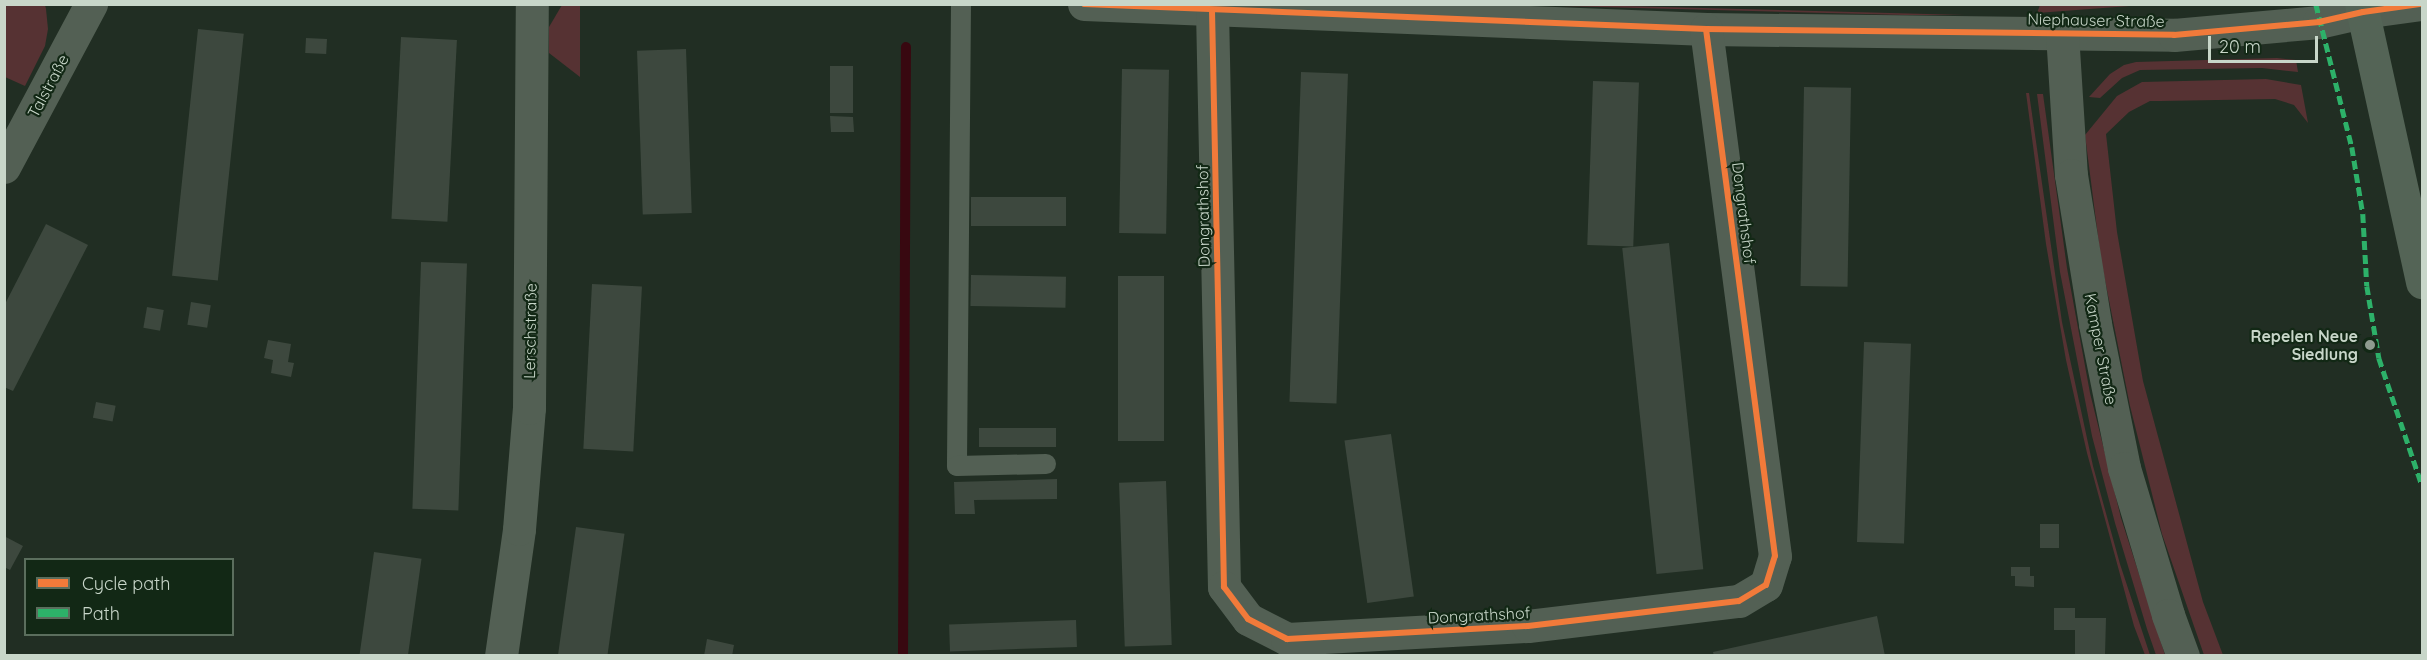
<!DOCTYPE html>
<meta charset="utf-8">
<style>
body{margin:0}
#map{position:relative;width:2427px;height:660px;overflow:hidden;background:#212e23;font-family:Quicksand,sans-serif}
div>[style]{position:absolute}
.green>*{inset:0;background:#563233}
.stream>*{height:10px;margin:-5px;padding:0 5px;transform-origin:5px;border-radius:5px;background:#380810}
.building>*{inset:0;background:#3d483e;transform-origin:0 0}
.service>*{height:20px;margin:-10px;padding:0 10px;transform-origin:10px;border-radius:10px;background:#536054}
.minor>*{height:33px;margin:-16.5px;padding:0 16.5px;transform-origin:16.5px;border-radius:16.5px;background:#536054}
.secondary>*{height:33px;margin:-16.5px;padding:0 16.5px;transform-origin:16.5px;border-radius:16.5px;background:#546456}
.quiet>*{height:4.5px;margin-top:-2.25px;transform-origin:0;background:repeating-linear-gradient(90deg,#2db169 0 9px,transparent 0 13.5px)}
.cycleway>*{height:6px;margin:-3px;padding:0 3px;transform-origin:3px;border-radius:3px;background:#f17a3a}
.dots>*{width:16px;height:16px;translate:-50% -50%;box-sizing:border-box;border:3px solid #122815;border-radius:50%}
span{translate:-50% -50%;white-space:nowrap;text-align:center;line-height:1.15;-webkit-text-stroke:4.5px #122815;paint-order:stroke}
.street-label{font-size:16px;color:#c8d6c9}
.poi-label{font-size:16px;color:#c8d6c9;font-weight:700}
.right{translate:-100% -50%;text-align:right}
.frame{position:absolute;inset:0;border:6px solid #c8d6c9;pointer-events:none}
.legend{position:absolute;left:24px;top:558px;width:210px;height:78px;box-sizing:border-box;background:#122815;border:2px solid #5b6e5d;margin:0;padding:8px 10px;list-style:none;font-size:18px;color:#c8d6c9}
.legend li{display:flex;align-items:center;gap:12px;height:30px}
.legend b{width:30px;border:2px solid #5b6e5d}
.scale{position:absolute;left:2208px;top:36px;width:110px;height:27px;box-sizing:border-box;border:3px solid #c8d6c9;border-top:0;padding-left:8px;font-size:18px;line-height:21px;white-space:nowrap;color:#c8d6c9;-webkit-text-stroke:4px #122815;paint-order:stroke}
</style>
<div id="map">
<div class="green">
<i style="clip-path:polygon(4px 5px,45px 5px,46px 9px,48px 29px,45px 46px,25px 86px,5px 77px)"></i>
<i style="clip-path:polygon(562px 5px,580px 5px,580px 77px,549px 53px,549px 27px)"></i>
<i style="clip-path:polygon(1521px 5px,1588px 5px,1965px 15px,1904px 15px)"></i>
<i style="clip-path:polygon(2040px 5px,2040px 4px,2143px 5px,2037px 13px)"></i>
<i style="clip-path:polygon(2277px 58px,2296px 60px,2298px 72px,2262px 68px,2140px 70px,2122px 78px,2100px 98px,2089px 97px,2110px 74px,2124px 65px,2136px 62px)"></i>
<i style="clip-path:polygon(2266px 79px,2301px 85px,2308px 123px,2294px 105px,2275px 99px,2160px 101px,2150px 101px,2129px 112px,2106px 134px,2117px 232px,2143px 381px,2203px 602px,2223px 655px,2204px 655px,2162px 534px,2130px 406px,2101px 260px,2085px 135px,2117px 96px,2142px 82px)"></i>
<i style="clip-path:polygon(2026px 93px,2029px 93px,2062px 322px,2093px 466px,2120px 564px,2150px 655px,2145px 655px,2134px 626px,2087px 453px,2066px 360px,2046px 244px)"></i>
<i style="clip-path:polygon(2037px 94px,2043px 94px,2067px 268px,2090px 393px,2121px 518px,2165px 655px,2156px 655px,2147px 629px,2115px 523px,2092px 436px,2060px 272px)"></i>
</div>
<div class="stream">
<i style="left:903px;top:656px;width:609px;rotate:-89.72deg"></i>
</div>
<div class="building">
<i style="left:198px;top:29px;width:46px;height:248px;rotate:6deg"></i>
<i style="left:401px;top:37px;width:56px;height:182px;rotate:3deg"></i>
<i style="left:306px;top:38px;width:21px;height:15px;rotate:3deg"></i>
<i style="left:686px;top:49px;width:164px;height:49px;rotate:88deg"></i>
<i style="left:830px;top:66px;width:23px;height:47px"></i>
<i style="left:1122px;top:69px;width:47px;height:164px;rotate:1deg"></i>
<i style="left:1301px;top:72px;width:47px;height:330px;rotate:2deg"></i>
<i style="left:1593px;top:81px;width:46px;height:164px;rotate:2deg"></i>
<i style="left:1804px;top:87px;width:47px;height:199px;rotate:1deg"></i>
<i style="clip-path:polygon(830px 116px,853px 117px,854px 132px,831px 132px)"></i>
<i style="left:971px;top:197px;width:95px;height:29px"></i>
<i style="clip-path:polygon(46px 224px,88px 245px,13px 391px,4px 387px,4px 306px)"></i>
<i style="left:1669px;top:243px;width:328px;height:47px;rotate:84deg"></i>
<i style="left:421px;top:262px;width:46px;height:247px;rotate:2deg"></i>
<i style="left:971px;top:275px;width:95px;height:31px;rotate:1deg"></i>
<i style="left:1118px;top:276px;width:46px;height:165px"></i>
<i style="left:592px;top:284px;width:50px;height:165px;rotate:3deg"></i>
<i style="left:191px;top:302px;width:20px;height:23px;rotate:9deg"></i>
<i style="left:147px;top:307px;width:17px;height:21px;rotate:10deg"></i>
<i style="clip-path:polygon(268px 340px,291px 344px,288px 362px,294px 363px,291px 377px,271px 373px,273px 360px,264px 358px)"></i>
<i style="left:1864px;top:342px;width:47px;height:200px;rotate:2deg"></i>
<i style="left:96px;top:402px;width:20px;height:16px;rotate:11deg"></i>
<i style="left:1056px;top:428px;width:19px;height:77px;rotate:90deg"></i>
<i style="left:1391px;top:434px;width:164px;height:47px;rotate:82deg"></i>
<i style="clip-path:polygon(1057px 479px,1057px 499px,974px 500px,975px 514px,955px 514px,954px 482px)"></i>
<i style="left:1166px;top:481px;width:164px;height:47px;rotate:88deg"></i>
<i style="left:2040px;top:524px;width:19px;height:24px"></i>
<i style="left:576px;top:527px;width:49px;height:131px;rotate:8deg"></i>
<i style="clip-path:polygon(4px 536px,23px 546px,10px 570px,4px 567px)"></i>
<i style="left:374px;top:552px;width:48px;height:105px;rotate:8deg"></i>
<i style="clip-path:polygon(2011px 567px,2030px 567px,2030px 576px,2034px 576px,2034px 587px,2015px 586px,2015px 576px,2011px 576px)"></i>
<i style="clip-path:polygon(2054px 608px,2075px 608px,2075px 618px,2106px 618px,2105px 655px,2075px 654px,2075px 630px,2054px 630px)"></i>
<i style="clip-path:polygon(1877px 616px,1885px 656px,1714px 656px,1713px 652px)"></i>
<i style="left:1076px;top:620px;width:27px;height:127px;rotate:88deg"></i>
<i style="clip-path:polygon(707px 639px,734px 645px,732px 656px,704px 656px)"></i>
</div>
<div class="service">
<i style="left:961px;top:4px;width:462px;rotate:90.5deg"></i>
<i style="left:957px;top:466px;width:89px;rotate:-1.3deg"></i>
</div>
<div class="minor">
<i style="left:1084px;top:4px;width:623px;rotate:2.3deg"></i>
<i style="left:1706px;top:29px;width:468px;rotate:0.7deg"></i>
<i style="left:2174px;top:35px;width:146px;rotate:-5.1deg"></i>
<i style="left:2319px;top:22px;width:45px;rotate:-12.8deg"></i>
<i style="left:2363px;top:12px;width:59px;rotate:-7.9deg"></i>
<i style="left:1212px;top:10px;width:577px;rotate:88.81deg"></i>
<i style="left:1224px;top:587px;width:40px;rotate:53deg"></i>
<i style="left:1248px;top:619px;width:44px;rotate:27.1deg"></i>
<i style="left:1287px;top:639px;width:241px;rotate:-3.1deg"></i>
<i style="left:1528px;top:626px;width:212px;rotate:-6.8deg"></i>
<i style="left:1739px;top:601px;width:31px;rotate:-31deg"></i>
<i style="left:1766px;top:585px;width:30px;rotate:-73deg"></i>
<i style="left:1775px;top:556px;width:531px;rotate:-97.46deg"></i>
<i style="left:2062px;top:33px;width:142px;rotate:86.4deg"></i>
<i style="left:2071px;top:175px;width:151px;rotate:80.8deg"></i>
<i style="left:2095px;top:324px;width:147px;rotate:78.6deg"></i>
<i style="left:2124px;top:468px;width:153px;rotate:73.3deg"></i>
<i style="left:2168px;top:615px;width:44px;rotate:69.9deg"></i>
<i style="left:4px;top:167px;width:185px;rotate:-61.9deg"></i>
<i style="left:501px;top:656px;width:128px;rotate:-81.9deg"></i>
<i style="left:519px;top:529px;width:121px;rotate:-85.3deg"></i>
<i style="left:529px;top:408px;width:404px;rotate:-89.6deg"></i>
</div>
<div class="secondary">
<i style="left:2361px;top:4px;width:285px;rotate:77.6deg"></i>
</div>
<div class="quiet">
<i style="left:2316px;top:4px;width:147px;rotate:75.9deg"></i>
<i style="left:2352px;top:147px;width:68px;rotate:80.7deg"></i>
<i style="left:2363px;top:214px;width:72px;rotate:86.8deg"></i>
<i style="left:2367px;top:286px;width:73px;rotate:80.5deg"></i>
<i style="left:2379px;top:358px;width:134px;rotate:71.3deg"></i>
</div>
<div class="cycleway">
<i style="left:1084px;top:4px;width:623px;rotate:2.3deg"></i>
<i style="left:1706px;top:29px;width:468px;rotate:0.7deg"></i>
<i style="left:2174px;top:35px;width:146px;rotate:-5.1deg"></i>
<i style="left:2319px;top:22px;width:45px;rotate:-12.8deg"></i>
<i style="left:2363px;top:12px;width:59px;rotate:-7.9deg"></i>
<i style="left:1212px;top:10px;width:577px;rotate:88.81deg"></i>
<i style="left:1224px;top:587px;width:40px;rotate:53deg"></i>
<i style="left:1248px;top:619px;width:44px;rotate:27.1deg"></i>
<i style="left:1287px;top:639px;width:241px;rotate:-3.1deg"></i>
<i style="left:1528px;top:626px;width:212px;rotate:-6.8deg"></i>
<i style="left:1739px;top:601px;width:31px;rotate:-31deg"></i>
<i style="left:1766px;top:585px;width:30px;rotate:-73deg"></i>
<i style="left:1775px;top:556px;width:531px;rotate:-97.46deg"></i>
</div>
<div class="dots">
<i style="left:2370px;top:345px;background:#8e9b8f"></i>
</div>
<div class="street-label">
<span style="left:2096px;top:20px;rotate:1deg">Niephauser Straße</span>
<span style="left:48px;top:86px;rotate:-62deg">Talstraße</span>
<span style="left:1744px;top:213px;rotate:83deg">Dongrathshof</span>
<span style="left:1203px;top:216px;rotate:-91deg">Dongrathshof</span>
<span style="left:530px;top:331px;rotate:-89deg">Lerschstraße</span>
<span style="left:2101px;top:349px;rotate:79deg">Kamper Straße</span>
<span style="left:1479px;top:615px;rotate:-3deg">Dongrathshof</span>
</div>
<div class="poi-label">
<span class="right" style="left:2358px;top:345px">Repelen Neue<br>Siedlung</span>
</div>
<div class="frame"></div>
<ul class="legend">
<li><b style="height:8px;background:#f17a3a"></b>Cycle path</li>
<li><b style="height:8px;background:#2db169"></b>Path</li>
</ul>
<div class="scale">20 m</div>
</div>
